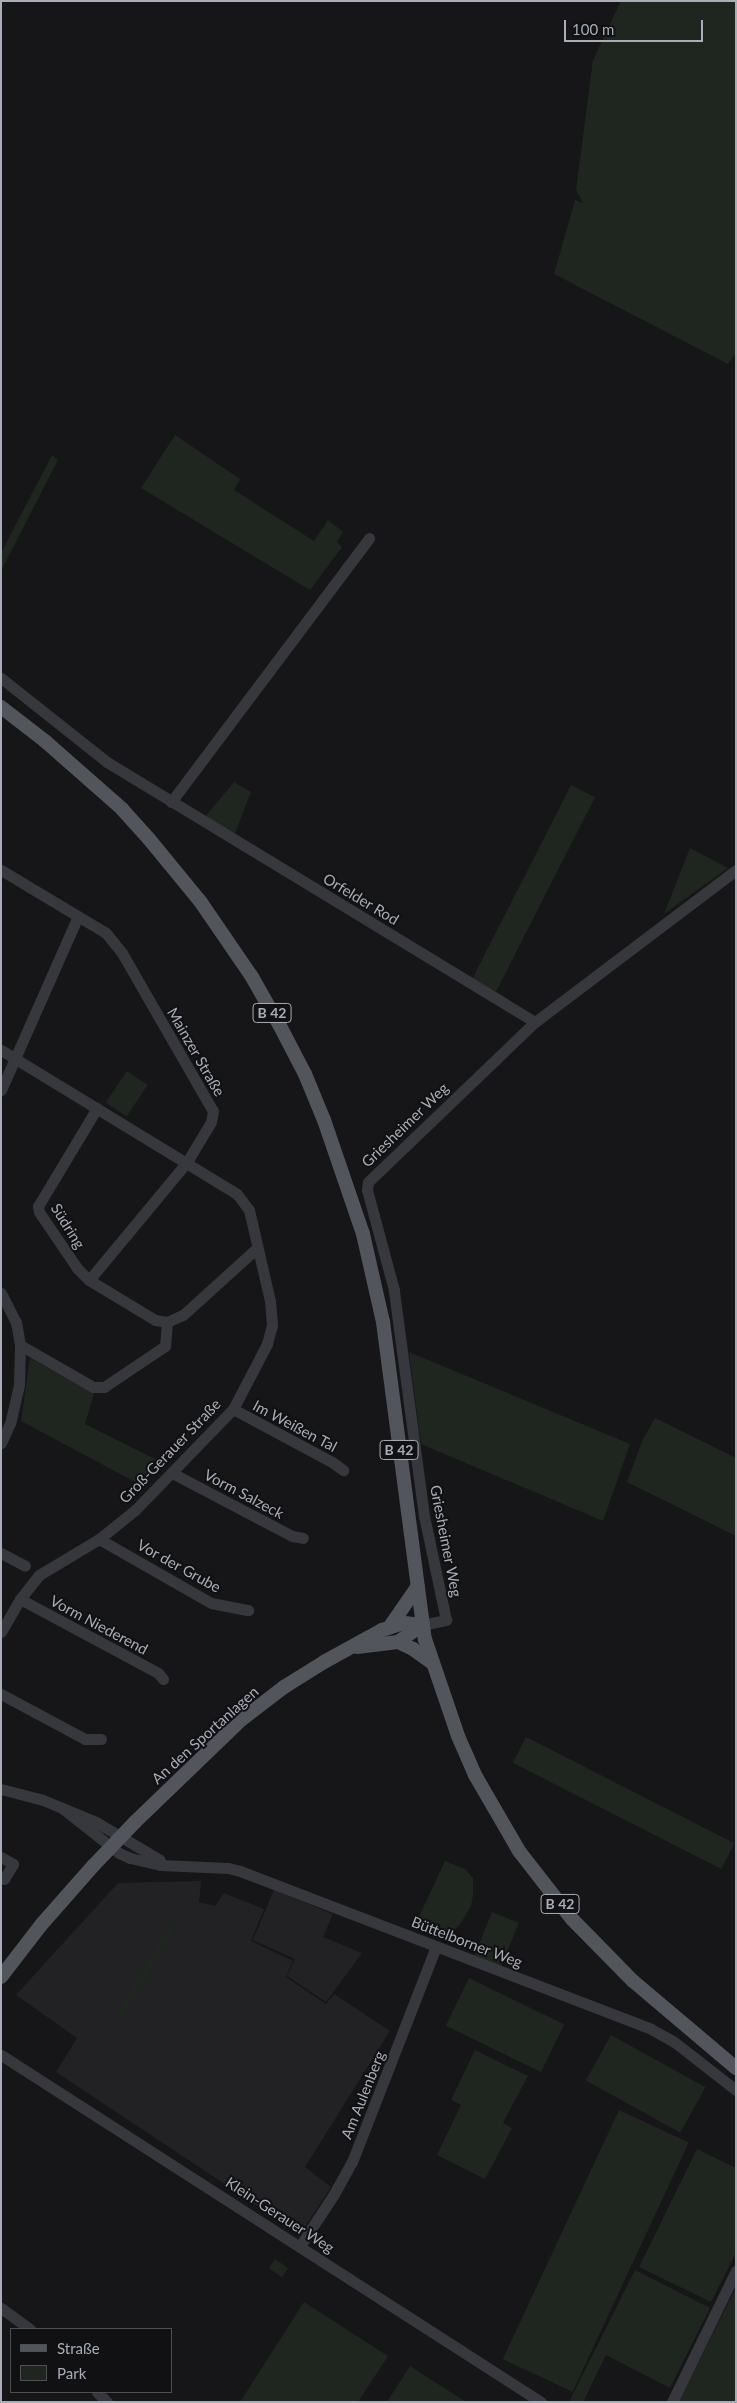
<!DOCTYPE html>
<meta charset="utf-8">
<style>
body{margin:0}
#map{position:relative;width:737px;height:2403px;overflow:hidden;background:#161618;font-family:Lato,sans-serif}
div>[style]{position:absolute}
.built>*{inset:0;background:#222225}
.green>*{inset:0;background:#1e261f;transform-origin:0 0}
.minor>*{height:11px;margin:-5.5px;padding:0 5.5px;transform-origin:5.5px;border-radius:5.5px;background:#37383d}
.major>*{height:14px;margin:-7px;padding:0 7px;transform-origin:7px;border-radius:7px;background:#53555c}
span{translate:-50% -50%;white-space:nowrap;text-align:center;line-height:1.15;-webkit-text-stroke:4px #111113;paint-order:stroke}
.shield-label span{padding:1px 4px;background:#111113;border:1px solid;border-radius:4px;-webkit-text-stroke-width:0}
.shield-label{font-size:14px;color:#a8adb8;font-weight:700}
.street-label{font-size:15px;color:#a8adb8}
.frame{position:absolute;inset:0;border:2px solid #a8adb8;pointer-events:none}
.legend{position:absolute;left:10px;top:2328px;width:162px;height:65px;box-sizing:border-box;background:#111113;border:1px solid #4d4f55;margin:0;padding:6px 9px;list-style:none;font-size:15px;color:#a8adb8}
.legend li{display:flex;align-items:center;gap:10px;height:25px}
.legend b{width:25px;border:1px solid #4d4f55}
.scale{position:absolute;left:564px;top:20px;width:139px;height:22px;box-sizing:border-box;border:2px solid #a8adb8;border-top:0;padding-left:6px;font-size:15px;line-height:18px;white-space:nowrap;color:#a8adb8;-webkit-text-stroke:4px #111113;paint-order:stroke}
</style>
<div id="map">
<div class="built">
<i style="clip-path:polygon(201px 1881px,199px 1902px,215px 1906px,224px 1893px,264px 1909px,251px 1941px,293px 1961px,286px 1977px,326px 2004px,334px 1994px,390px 2031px,305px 2167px,331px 2187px,300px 2234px,56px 2072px,77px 2038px,16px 1995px,118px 1883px)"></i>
<i style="clip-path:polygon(274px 1890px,333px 1914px,323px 1937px,362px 1953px,326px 2002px,287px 1976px,295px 1959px,253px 1940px)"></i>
</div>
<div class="green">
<i style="clip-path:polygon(621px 1px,736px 1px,736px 353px,728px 364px,554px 274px,575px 200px,583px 203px,576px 190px,593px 60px)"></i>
<i style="clip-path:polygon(175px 435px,240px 479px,234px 490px,314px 541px,328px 520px,343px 532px,337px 542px,342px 547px,310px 590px,141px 488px)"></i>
<i style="clip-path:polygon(52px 455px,58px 460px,1px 571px,1px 553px)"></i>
<i style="clip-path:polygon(234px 782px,251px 792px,234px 836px,204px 818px)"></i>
<i style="left:571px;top:785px;width:27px;height:218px;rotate:27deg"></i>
<i style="clip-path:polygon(690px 848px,728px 868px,664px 914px)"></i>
<i style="left:127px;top:1071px;width:25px;height:38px;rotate:34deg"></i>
<i style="clip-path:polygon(409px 1352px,630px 1444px,603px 1521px,421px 1444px)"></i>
<i style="clip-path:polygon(30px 1358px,94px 1394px,85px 1424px,161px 1462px,139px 1484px,21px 1421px)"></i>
<i style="clip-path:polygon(655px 1418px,736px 1458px,736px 1536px,627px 1482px,643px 1439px)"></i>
<i style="left:526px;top:1737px;width:234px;height:29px;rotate:27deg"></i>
<i style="clip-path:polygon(445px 1861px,465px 1869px,473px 1878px,473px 1895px,471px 1906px,461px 1923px,450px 1935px,439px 1937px,420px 1929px,416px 1923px)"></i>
<i style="left:492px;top:1912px;width:29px;height:47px;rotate:22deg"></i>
<i style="left:171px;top:1923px;width:6px;height:107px;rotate:31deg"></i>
<i style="left:469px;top:1978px;width:106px;height:53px;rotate:26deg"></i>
<i style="left:611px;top:2035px;width:108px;height:52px;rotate:29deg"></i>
<i style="clip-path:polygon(475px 2050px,528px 2076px,503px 2123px,512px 2128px,485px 2179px,437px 2155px,461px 2105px,451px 2100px)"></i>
<i style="left:619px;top:2110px;width:77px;height:275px;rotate:25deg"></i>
<i style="clip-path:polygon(697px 2149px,736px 2168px,736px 2253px,711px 2302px,639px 2267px)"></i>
<i style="left:275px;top:2259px;width:16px;height:11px;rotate:35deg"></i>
<i style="clip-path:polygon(635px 2270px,710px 2308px,670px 2388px,606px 2355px,583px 2402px,569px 2402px)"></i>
<i style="clip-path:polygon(736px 2288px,736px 2402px,678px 2402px)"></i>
<i style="clip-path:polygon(304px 2302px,388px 2356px,358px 2402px,240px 2402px)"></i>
<i style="clip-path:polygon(410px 2366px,466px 2402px,387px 2402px)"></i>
</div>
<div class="minor">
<i style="left:1px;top:678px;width:135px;rotate:38.4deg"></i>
<i style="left:107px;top:762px;width:501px;rotate:31.28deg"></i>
<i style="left:171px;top:802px;width:330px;rotate:-53.1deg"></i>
<i style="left:1px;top:870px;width:122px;rotate:31deg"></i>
<i style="left:106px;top:933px;width:26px;rotate:51deg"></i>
<i style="left:122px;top:953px;width:182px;rotate:60.1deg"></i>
<i style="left:213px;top:1111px;width:11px;rotate:100deg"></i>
<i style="left:211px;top:1122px;width:47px;rotate:121deg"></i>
<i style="left:187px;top:1162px;width:153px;rotate:129.7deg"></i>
<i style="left:1px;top:1050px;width:276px;rotate:31.4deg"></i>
<i style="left:237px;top:1194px;width:20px;rotate:53deg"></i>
<i style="left:249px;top:1210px;width:93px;rotate:77deg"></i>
<i style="left:270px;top:1301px;width:24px;rotate:85deg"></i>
<i style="left:272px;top:1325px;width:20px;rotate:105deg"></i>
<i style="left:267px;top:1344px;width:73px;rotate:117.6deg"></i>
<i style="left:233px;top:1409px;width:141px;rotate:134.1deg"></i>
<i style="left:135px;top:1510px;width:46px;rotate:141.1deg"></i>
<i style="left:99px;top:1539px;width:70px;rotate:149deg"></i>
<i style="left:39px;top:1575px;width:31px;rotate:128deg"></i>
<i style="left:20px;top:1599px;width:38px;rotate:120deg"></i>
<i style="left:1px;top:1090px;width:190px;rotate:-66.1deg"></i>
<i style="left:97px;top:1108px;width:114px;rotate:121deg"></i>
<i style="left:38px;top:1206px;width:6px;rotate:81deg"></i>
<i style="left:39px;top:1212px;width:68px;rotate:55.8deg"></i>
<i style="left:77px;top:1268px;width:17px;rotate:45deg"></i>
<i style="left:89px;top:1280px;width:77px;rotate:31.2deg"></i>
<i style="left:155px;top:1320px;width:12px;rotate:9deg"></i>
<i style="left:167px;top:1322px;width:17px;rotate:-24deg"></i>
<i style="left:183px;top:1315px;width:100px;rotate:-42.2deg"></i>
<i style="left:1px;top:1293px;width:33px;rotate:63deg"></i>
<i style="left:16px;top:1322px;width:23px;rotate:80deg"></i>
<i style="left:20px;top:1345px;width:40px;rotate:91.4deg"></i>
<i style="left:19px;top:1385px;width:39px;rotate:103deg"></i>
<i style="left:10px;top:1423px;width:22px;rotate:114deg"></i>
<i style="left:20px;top:1345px;width:84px;rotate:29.9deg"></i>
<i style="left:93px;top:1387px;width:11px"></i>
<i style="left:104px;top:1387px;width:73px;rotate:-33.9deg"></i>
<i style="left:165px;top:1346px;width:24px;rotate:-85deg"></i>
<i style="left:233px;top:1409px;width:112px;rotate:28.2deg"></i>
<i style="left:332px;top:1462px;width:14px;rotate:36deg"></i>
<i style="left:172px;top:1473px;width:136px;rotate:27.7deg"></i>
<i style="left:292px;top:1536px;width:11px;rotate:10deg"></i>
<i style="left:99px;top:1539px;width:129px;rotate:29.7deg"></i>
<i style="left:211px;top:1603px;width:38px;rotate:11deg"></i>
<i style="left:1px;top:1553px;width:27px;rotate:28deg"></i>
<i style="left:20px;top:1599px;width:157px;rotate:28.2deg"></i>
<i style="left:158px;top:1673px;width:8px;rotate:50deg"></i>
<i style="left:422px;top:1625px;width:25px;rotate:-12deg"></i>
<i style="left:446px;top:1620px;width:106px;rotate:-101.9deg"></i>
<i style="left:424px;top:1516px;width:228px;rotate:-97.6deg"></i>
<i style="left:394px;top:1290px;width:104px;rotate:-105.1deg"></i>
<i style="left:367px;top:1190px;width:8px;rotate:-83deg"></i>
<i style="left:368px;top:1182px;width:231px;rotate:-43.8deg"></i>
<i style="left:535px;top:1022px;width:252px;rotate:-37.1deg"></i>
<i style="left:1px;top:1694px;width:95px;rotate:28.2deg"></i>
<i style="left:85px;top:1739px;width:16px"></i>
<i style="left:1px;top:1789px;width:43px;rotate:14.7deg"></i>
<i style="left:43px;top:1800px;width:57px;rotate:22.5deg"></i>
<i style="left:96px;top:1822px;width:74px;rotate:30.7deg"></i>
<i style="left:62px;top:1808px;width:73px;rotate:38.3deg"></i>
<i style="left:119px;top:1853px;width:12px;rotate:24deg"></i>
<i style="left:130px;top:1858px;width:31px;rotate:13deg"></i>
<i style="left:160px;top:1865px;width:68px;rotate:2.5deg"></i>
<i style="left:228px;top:1868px;width:12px;rotate:14deg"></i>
<i style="left:240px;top:1871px;width:440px;rotate:21deg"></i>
<i style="left:651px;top:2029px;width:25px;rotate:29deg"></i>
<i style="left:673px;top:2041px;width:80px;rotate:37.9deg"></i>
<i style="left:1px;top:1857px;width:14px;rotate:30deg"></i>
<i style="left:13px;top:1864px;width:17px;rotate:121deg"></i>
<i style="left:4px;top:1879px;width:4px;rotate:-146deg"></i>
<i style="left:1px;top:2055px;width:642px;rotate:32.72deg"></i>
<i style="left:300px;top:2246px;width:62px;rotate:-56.8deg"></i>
<i style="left:334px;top:2194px;width:37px;rotate:-61deg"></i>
<i style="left:352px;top:2162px;width:231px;rotate:-68.7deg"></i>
<i style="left:1px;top:2308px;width:36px;rotate:36deg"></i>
<i style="left:97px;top:2392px;width:14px;rotate:45deg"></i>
<i style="left:672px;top:2402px;width:146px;rotate:-64deg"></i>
</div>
<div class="major">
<i style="left:1px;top:707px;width:56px;rotate:37.7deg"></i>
<i style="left:45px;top:741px;width:103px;rotate:41.4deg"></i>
<i style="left:122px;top:809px;width:40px;rotate:48deg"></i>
<i style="left:149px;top:839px;width:80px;rotate:50.6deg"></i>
<i style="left:200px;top:901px;width:92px;rotate:55.6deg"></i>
<i style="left:252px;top:977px;width:56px;rotate:60.3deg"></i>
<i style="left:280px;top:1026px;width:54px;rotate:62.5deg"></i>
<i style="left:305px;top:1074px;width:50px;rotate:67.6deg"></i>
<i style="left:324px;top:1120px;width:120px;rotate:71.1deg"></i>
<i style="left:363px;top:1234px;width:90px;rotate:77.2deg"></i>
<i style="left:383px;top:1322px;width:320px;rotate:82.5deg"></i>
<i style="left:425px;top:1639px;width:102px;rotate:71.2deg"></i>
<i style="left:458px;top:1736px;width:43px;rotate:66.4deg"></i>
<i style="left:475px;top:1775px;width:88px;rotate:59.9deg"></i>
<i style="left:519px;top:1851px;width:86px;rotate:52.1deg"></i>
<i style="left:572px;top:1919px;width:87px;rotate:45.5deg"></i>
<i style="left:633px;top:1981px;width:135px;rotate:40.2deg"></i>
<i style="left:391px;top:1625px;width:47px;rotate:-55.3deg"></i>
<i style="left:398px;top:1642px;width:17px;rotate:25deg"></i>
<i style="left:413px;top:1649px;width:24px;rotate:36deg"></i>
<i style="left:357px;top:1647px;width:41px;rotate:-7deg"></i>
<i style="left:398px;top:1642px;width:29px;rotate:-35deg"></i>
<i style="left:1px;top:1977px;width:66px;rotate:-52.4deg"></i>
<i style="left:41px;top:1925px;width:79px;rotate:-48.6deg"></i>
<i style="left:93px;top:1866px;width:61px;rotate:-46.3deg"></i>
<i style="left:135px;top:1822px;width:147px;rotate:-43.9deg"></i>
<i style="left:241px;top:1720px;width:54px;rotate:-37.5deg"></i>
<i style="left:284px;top:1687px;width:47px;rotate:-32deg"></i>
<i style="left:324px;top:1662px;width:66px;rotate:-28.9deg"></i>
<i style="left:382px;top:1630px;width:23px;rotate:-18deg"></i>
<i style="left:404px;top:1623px;width:18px;rotate:6deg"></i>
</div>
<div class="shield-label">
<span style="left:272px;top:1013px">B 42</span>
<span style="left:399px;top:1450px">B 42</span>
<span style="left:560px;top:1904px">B 42</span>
</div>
<div class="street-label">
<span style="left:361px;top:899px;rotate:31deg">Orfelder Rod</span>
<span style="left:196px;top:1052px;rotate:60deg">Mainzer Straße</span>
<span style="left:405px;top:1125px;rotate:-44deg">Griesheimer Weg</span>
<span style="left:68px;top:1226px;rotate:58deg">Südring</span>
<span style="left:295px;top:1426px;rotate:28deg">Im Weißen Tal</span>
<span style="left:170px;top:1451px;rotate:-46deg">Groß-Gerauer Straße</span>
<span style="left:244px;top:1494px;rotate:28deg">Vorm Salzeck</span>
<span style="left:446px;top:1541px;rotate:79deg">Griesheimer Weg</span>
<span style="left:179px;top:1566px;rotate:29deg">Vor der Grube</span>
<span style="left:99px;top:1625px;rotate:28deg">Vorm Niederend</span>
<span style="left:205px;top:1735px;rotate:-42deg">An den Sportanlagen</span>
<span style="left:467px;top:1942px;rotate:21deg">Büttelborner Weg</span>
<span style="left:363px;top:2095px;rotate:-68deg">Am Aulenberg</span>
<span style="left:280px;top:2215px;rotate:33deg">Klein-Gerauer Weg</span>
</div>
<div class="frame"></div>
<ul class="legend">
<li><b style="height:6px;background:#53555c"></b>Straße</li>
<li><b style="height:14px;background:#1e261f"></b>Park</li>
</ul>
<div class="scale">100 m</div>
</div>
